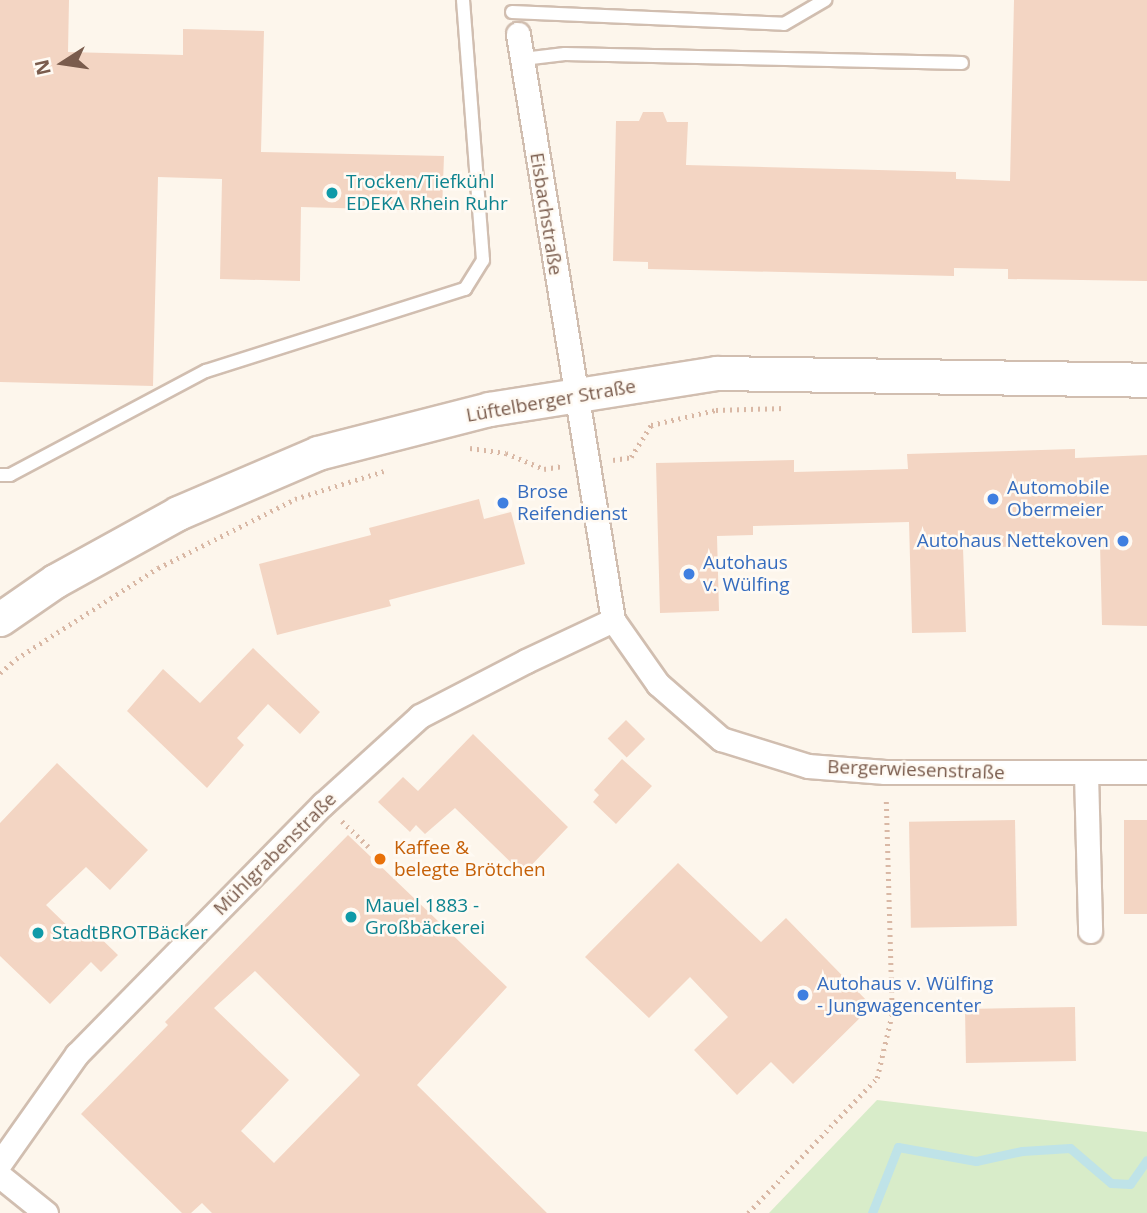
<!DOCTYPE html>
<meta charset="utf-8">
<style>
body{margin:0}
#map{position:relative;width:1147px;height:1213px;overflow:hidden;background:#fdf6ec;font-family:"Open Sans",sans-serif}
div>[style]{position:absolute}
.green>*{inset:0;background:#d8ecc9}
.stream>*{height:9px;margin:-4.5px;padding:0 4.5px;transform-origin:4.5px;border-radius:4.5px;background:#bfe3e8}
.building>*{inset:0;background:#f3d5c3;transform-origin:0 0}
.path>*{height:4.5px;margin-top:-2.25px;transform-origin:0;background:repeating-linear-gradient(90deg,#d9b8a5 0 2px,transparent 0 7px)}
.roads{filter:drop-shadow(2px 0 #d1beb0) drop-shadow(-2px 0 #d1beb0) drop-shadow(0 2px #d1beb0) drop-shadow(0 -2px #d1beb0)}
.lane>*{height:12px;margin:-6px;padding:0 6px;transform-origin:6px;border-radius:6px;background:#fff}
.street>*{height:23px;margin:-11.5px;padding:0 11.5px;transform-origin:11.5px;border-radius:11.5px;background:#fff}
.secondary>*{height:33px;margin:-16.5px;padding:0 16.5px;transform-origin:16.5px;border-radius:16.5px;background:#fff}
.dots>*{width:19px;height:19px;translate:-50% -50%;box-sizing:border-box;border:4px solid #fffaf3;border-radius:50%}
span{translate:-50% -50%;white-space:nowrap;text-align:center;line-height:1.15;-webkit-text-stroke:5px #fffaf3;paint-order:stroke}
.culture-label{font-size:19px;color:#0d838f}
.left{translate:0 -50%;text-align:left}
.street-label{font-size:19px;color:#7a5c4d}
.shop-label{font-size:19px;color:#366cbe}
.right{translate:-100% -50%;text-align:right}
.food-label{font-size:19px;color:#c56008}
.north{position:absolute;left:28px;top:28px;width:70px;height:70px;-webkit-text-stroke:5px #fffaf3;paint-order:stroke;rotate:258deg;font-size:19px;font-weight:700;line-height:28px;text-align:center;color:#7a5c4d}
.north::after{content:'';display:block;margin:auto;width:24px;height:32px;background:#7a5c4d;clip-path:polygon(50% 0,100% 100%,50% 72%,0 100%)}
</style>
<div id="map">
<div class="green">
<i style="clip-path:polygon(877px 1100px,1147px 1132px,1147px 1213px,769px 1213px)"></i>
</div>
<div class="stream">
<i style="left:872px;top:1213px;width:71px;rotate:-68.5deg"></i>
<i style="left:898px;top:1147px;width:79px;rotate:10.2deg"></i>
<i style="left:976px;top:1161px;width:47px;rotate:-12.3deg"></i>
<i style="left:1022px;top:1151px;width:48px;rotate:-3.6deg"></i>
<i style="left:1070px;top:1148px;width:54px;rotate:40.5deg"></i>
<i style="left:1111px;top:1183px;width:19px;rotate:3deg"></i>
<i style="left:1130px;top:1184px;width:29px;rotate:-55deg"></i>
</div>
<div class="building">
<i style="clip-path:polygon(0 0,69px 0,68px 52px,183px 55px,183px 29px,264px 31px,261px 152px,444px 156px,442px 211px,301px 207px,300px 281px,220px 279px,222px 179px,158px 177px,153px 386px,0 382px)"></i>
<i style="clip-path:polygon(1014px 0,1147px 0,1147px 281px,1008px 279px,1008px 269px,954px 268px,954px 276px,648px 269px,648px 262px,613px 261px,616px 121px,639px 121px,643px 112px,663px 112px,667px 122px,688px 122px,686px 165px,956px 172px,956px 179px,1010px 181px)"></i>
<i style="clip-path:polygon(1075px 449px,1075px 458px,1147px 455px,1147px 626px,1102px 625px,1100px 544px,963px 548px,966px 632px,912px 633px,909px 522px,753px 526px,753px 535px,717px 536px,719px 611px,660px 613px,656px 463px,794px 460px,794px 472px,908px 469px,907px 454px)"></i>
<i style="clip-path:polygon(479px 499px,484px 519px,511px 512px,525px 564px,389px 600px,391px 606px,277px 635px,259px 564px,371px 535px,369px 528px)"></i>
<i style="clip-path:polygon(253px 648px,320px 712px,300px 734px,268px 704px,237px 738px,244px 745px,207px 788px,127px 711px,163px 669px,200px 703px)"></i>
<i style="left:626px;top:720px;width:27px;height:26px;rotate:45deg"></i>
<i style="clip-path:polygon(473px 734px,568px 827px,523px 874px,455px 808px,425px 834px,416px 825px,410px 832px,378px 802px,403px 777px,418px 791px)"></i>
<i style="clip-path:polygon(622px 759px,652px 786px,616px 824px,593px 802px,599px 795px,594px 790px)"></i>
<i style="clip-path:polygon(57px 763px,148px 850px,110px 890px,86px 867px,46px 905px,80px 938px,90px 928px,118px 955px,101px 972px,91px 962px,50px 1004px,0 956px,0 823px)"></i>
<i style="left:1015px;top:820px;width:106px;height:106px;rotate:89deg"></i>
<i style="left:1124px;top:820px;width:23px;height:94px"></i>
<i style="clip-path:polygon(evenodd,348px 835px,507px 987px,417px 1085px,547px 1213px,212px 1213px,202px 1203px,191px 1213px,182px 1213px,81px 1114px,168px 1025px,165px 1022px,348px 835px,255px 971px,360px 1075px,274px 1163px,241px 1131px,289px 1080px,214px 1008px,255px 971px)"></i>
<i style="clip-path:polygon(678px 863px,761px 942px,786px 918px,872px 1006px,793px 1084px,771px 1062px,737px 1095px,694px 1050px,728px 1017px,690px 977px,649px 1018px,585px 957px)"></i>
<i style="left:1075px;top:1007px;width:54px;height:110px;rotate:89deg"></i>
</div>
<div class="path">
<i style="left:470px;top:448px;width:36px;rotate:8deg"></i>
<i style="left:506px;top:453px;width:41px;rotate:22.8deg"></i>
<i style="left:544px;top:469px;width:19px;rotate:-9deg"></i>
<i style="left:613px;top:460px;width:18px;rotate:-9deg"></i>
<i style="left:631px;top:457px;width:38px;rotate:-58deg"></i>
<i style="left:651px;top:425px;width:67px;rotate:-13deg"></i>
<i style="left:716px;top:410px;width:68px;rotate:-1.7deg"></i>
<i style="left:0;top:673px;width:21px;rotate:-41deg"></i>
<i style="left:16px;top:659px;width:169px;rotate:-32.7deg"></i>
<i style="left:158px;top:568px;width:153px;rotate:-26.7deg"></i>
<i style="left:295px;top:499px;width:93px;rotate:-17.5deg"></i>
<i style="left:342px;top:821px;width:37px;rotate:44deg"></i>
<i style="left:748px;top:1213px;width:187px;rotate:-46.3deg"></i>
<i style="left:877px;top:1078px;width:66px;rotate:-76.8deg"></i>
<i style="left:892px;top:1014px;width:217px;rotate:-91.6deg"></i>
</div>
<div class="roads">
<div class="lane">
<i style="left:512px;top:12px;width:272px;rotate:2.5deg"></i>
<i style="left:784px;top:24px;width:48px;rotate:-30.3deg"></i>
<i style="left:523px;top:59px;width:42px;rotate:-6.8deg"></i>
<i style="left:565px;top:54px;width:397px;rotate:1.3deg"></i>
<i style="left:0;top:475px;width:10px"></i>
<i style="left:10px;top:475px;width:222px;rotate:-28deg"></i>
<i style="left:206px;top:371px;width:272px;rotate:-17.6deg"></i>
<i style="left:465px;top:289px;width:34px;rotate:-58deg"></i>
<i style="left:483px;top:260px;width:261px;rotate:-94.4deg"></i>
</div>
<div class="street">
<i style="left:518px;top:34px;width:594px;rotate:80.79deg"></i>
<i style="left:613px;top:620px;width:78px;rotate:54.9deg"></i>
<i style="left:658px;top:684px;width:84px;rotate:41.1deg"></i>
<i style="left:721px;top:739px;width:91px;rotate:17.2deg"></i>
<i style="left:808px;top:766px;width:77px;rotate:4.5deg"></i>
<i style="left:885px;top:772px;width:262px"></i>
<i style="left:1086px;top:773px;width:158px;rotate:88.5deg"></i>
<i style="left:0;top:1163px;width:133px;rotate:-54.8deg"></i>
<i style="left:77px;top:1054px;width:351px;rotate:-45.5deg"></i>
<i style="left:323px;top:804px;width:131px;rotate:-42.2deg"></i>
<i style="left:420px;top:716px;width:119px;rotate:-27.4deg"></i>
<i style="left:526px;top:661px;width:96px;rotate:-25.2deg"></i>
<i style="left:0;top:1176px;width:59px;rotate:38.8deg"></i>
</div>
<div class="secondary">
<i style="left:0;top:619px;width:67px;rotate:-34.6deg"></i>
<i style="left:55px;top:581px;width:141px;rotate:-28.9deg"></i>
<i style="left:178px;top:513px;width:152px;rotate:-23.2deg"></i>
<i style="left:318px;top:453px;width:177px;rotate:-14.4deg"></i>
<i style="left:489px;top:409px;width:230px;rotate:-9deg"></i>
<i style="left:716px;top:373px;width:431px;rotate:0.9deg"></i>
</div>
</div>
<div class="dots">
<i style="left:332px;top:193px;background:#0f9aa8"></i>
<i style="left:993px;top:499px;background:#3f7fe0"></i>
<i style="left:503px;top:503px;background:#3f7fe0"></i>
<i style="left:1123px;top:541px;background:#3f7fe0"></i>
<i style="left:689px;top:574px;background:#3f7fe0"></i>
<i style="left:380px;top:859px;background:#e8710a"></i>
<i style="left:351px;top:917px;background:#0f9aa8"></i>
<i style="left:38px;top:933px;background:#0f9aa8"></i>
<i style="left:803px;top:995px;background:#3f7fe0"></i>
</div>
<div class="culture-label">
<span class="left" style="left:346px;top:193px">Trocken/Tiefkühl<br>EDEKA Rhein Ruhr</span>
<span class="left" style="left:365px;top:917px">Mauel 1883 -<br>Großbäckerei</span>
<span class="left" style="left:52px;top:933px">StadtBROTBäcker</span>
</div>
<div class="street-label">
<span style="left:546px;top:214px;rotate:81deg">Eisbachstraße</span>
<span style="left:551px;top:401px;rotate:-10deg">Lüftelberger Straße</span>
<span style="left:916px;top:770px;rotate:2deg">Bergerwiesenstraße</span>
<span style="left:275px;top:854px;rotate:-45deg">Mühlgrabenstraße</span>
</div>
<div class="shop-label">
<span class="left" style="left:1007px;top:499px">Automobile<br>Obermeier</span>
<span class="left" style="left:517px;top:503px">Brose<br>Reifendienst</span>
<span class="right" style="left:1109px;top:541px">Autohaus Nettekoven</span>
<span class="left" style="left:703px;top:574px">Autohaus<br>v. Wülfing</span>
<span class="left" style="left:817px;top:995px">Autohaus v. Wülfing<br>- Jungwagencenter</span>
</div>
<div class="food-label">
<span class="left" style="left:394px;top:859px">Kaffee &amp;<br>belegte Brötchen</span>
</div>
<div class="north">N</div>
</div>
